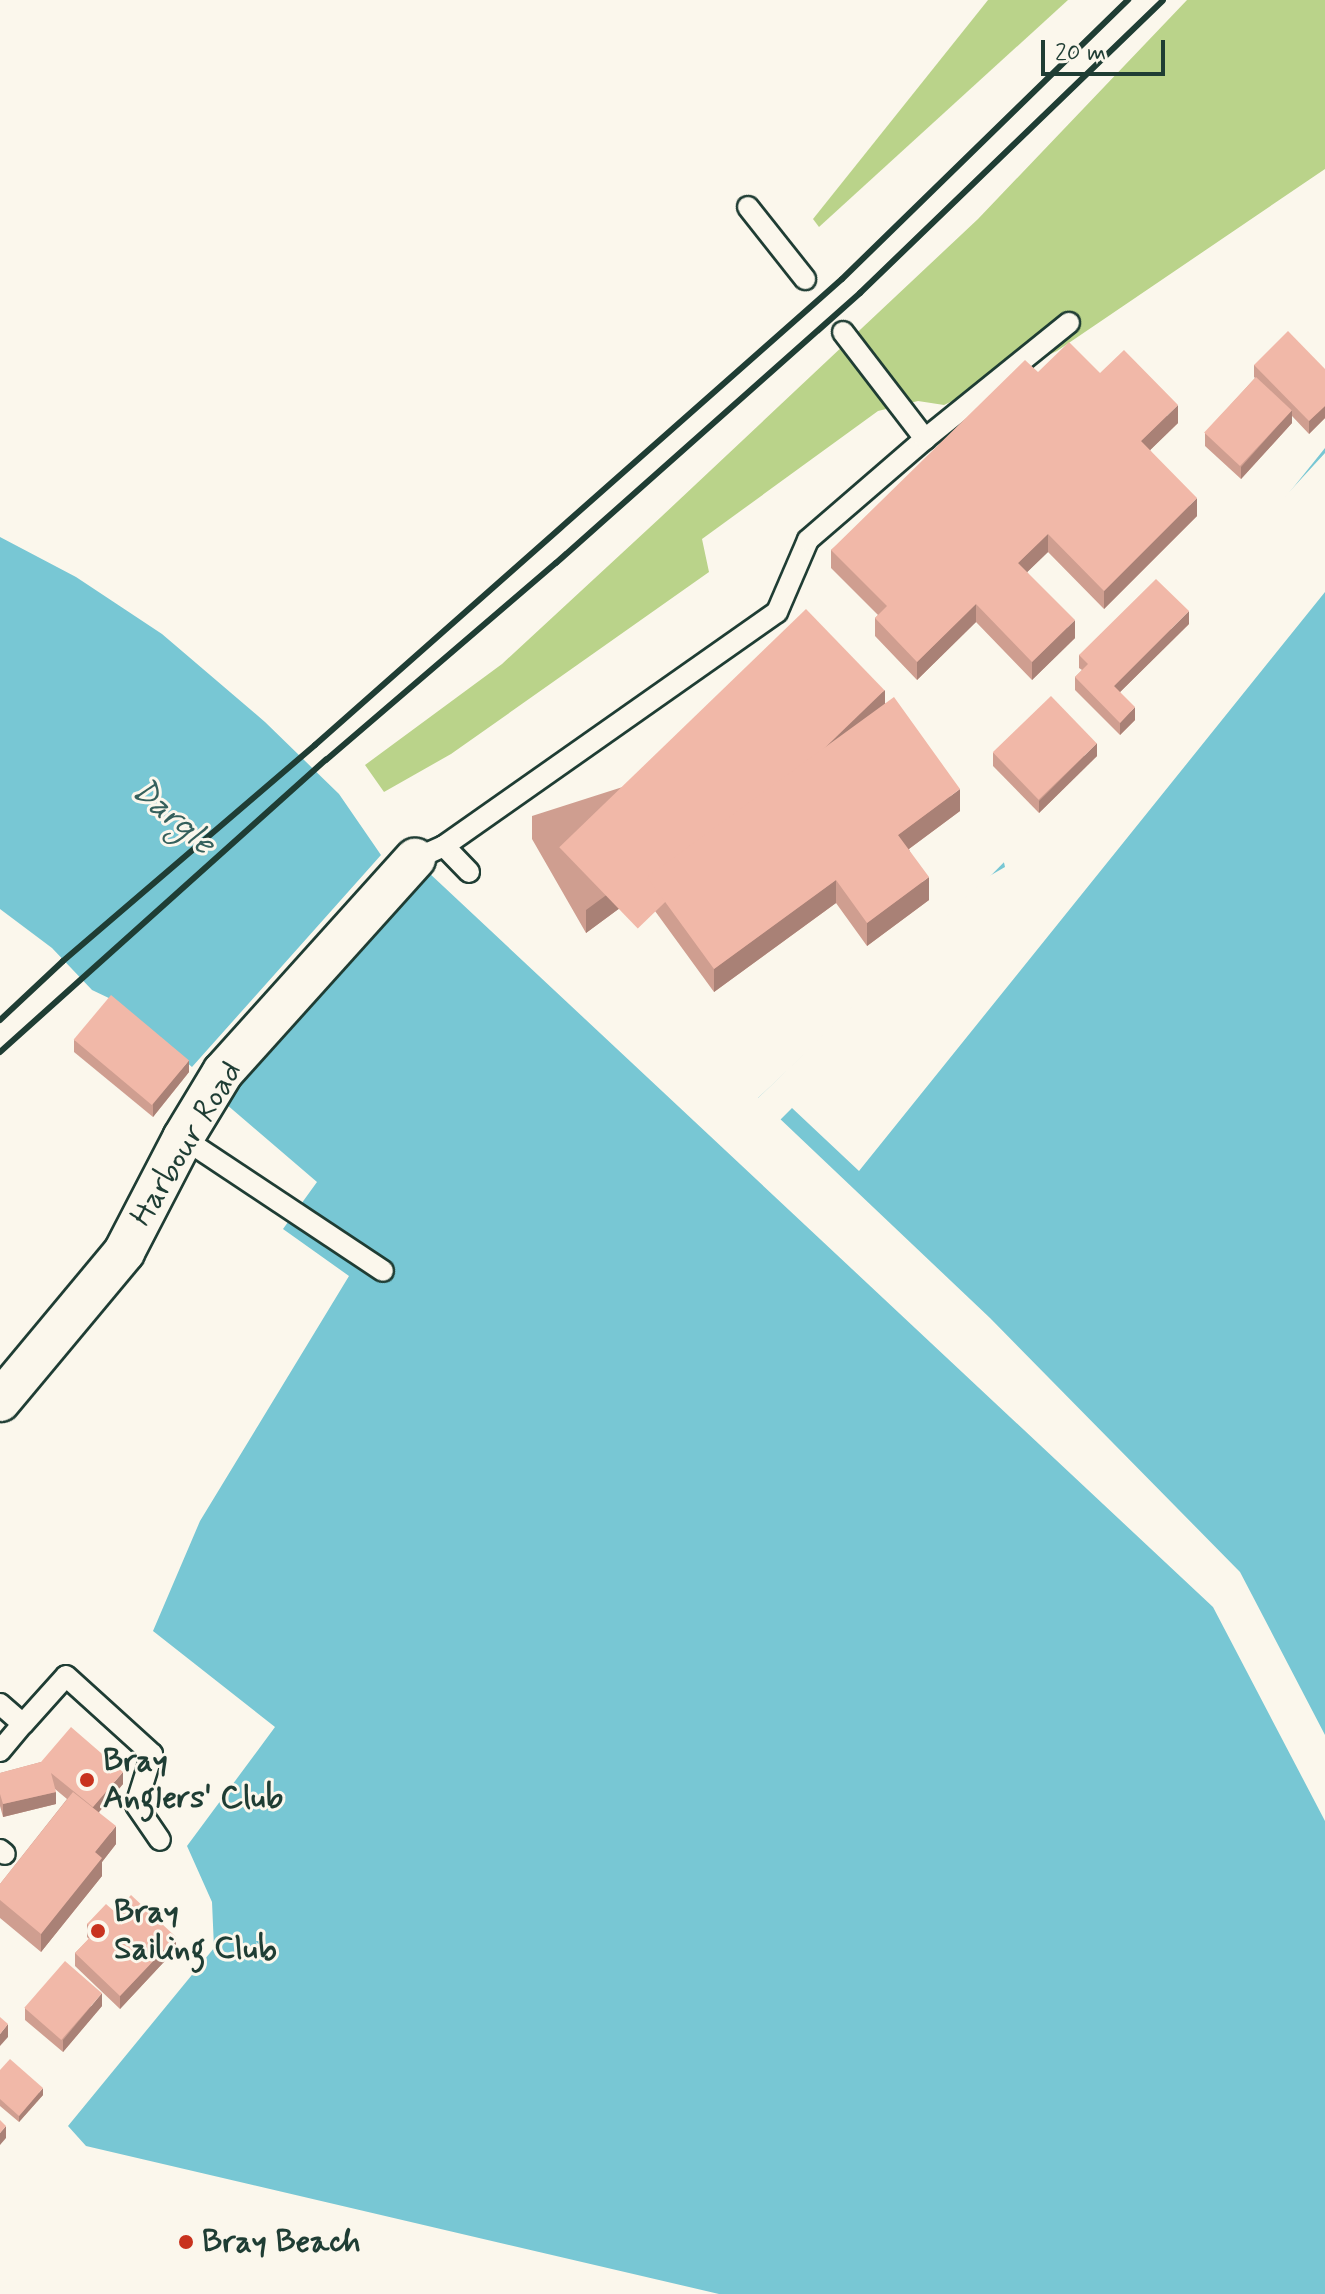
<!DOCTYPE html>
<style>
body{margin:0}
#map{position:relative;width:1325px;height:2294px;overflow:hidden;background:#fbf7ec;font-family:Mynerve,sans-serif}
div>[style]{position:absolute}
.green>*{inset:0;background:#bad38a}
.water>*{inset:0;background:#78c7d4}
.pier>*{inset:0;background:#fbf7ec}
.roads{filter:drop-shadow(2px 0 #1f3d34) drop-shadow(-2px 0 #1f3d34) drop-shadow(0 2px #1f3d34) drop-shadow(0 -2px #1f3d34)}
.lane>*{height:20px;margin:-10px;padding:0 10px;transform-origin:10px;border-radius:10px;background:#fbf7ec}
.street>*{height:40px;margin:-20px;padding:0 20px;transform-origin:20px;border-radius:20px;background:#fbf7ec}
.rail>*{height:6px;margin:-3px;padding:0 3px;transform-origin:3px;border-radius:3px;background:#1f3d34}
.wall>*{inset:0;background:#cf9e90}
.shaded-wall>*{inset:0;background:#a98176}
.building>*{inset:0;background:#f1b8a8;transform-origin:0 0}
.dots>*{width:22px;height:22px;translate:-50% -50%;box-sizing:border-box;border:4px solid #fbf7ec;border-radius:50%}
span{translate:-50% -50%;white-space:nowrap;text-align:center;line-height:1.15;-webkit-text-stroke:6px #fbf7ec;paint-order:stroke}
.street-label{font-size:32px;color:#1f3d34}
.poi-label{font-size:32px;color:#1f3d34;font-weight:700}
.left{translate:0 -50%;text-align:left}
.water-label{font-size:34px;color:#35605c;font-style:italic}
.scale{position:absolute;left:1041px;top:40px;width:124px;height:36px;box-sizing:border-box;border:4px solid #1f3d34;border-top:0;padding-left:10px;font-size:24px;line-height:28px;white-space:nowrap;color:#1f3d34;-webkit-text-stroke:6px #fbf7ec;paint-order:stroke}
</style>
<div id="map">
<div class="green">
<i style="clip-path:polygon(988px 0,1068px 0,819px 227px,813px 219px)"></i>
<i style="clip-path:polygon(1187px 0,1325px 0,1325px 169px,1057px 351px,944px 405px,918px 401px,878px 411px,702px 539px,709px 572px,451px 754px,384px 792px,365px 765px,502px 664px,661px 517px,978px 219px)"></i>
</div>
<div class="water">
<i style="clip-path:polygon(1325px 448px,1325px 1735px,1240px 1572px,990px 1318px,758px 1098px,941px 926px,1158px 706px,1209px 608px,1272px 514px)"></i>
<i style="clip-path:polygon(0 537px,76px 577px,162px 634px,265px 722px,339px 794px,381px 855px,192px 1067px,113px 1000px,92px 990px,52px 948px,0 909px)"></i>
<i style="clip-path:polygon(428px 872px,1213px 1607px,1325px 1821px,1325px 2294px,719px 2294px,86px 2146px,68px 2126px,214px 1948px,212px 1902px,187px 1846px,275px 1727px,153px 1631px,200px 1521px,349px 1276px,283px 1229px,317px 1182px,226px 1104px,227px 1088px)"></i>
</div>
<div class="pier">
<i style="clip-path:polygon(1325px 453px,1325px 592px,859px 1171px,792px 1108px,778px 1122px,755px 1101px,986px 878px,1005px 867px,1003px 858px,1153px 705px,1139px 680px,1207px 606px,1267px 516px)"></i>
</div>
<div class="roads">
<div class="lane">
<i style="left:748px;top:207px;width:92px;rotate:51.6deg"></i>
<i style="left:843px;top:332px;width:135px;rotate:52.5deg"></i>
<i style="left:444px;top:846px;width:36px;rotate:46deg"></i>
<i style="left:415px;top:859px;width:32px;rotate:-24deg"></i>
<i style="left:444px;top:846px;width:407px;rotate:-35.1deg"></i>
<i style="left:777px;top:612px;width:78px;rotate:-66.7deg"></i>
<i style="left:808px;top:540px;width:155px;rotate:-40.8deg"></i>
<i style="left:925px;top:439px;width:185px;rotate:-38.9deg"></i>
<i style="left:183px;top:1138px;width:240px;rotate:33.6deg"></i>
<i style="left:0;top:1704px;width:30px;rotate:41deg"></i>
<i style="left:23px;top:1724px;width:64px;rotate:-48.1deg"></i>
<i style="left:66px;top:1676px;width:116px;rotate:42.2deg"></i>
<i style="left:152px;top:1754px;width:53px;rotate:107.4deg"></i>
<i style="left:136px;top:1805px;width:42px;rotate:55.6deg"></i>
<i style="left:0;top:1751px;width:35px;rotate:-50deg"></i>
<i style="left:0;top:1850px;width:6px;rotate:39deg"></i>
</div>
<div class="street">
<i style="left:0;top:1401px;width:194px;rotate:-50.2deg"></i>
<i style="left:124px;top:1252px;width:128px;rotate:-62.6deg"></i>
<i style="left:183px;top:1138px;width:77px;rotate:-58.8deg"></i>
<i style="left:223px;top:1072px;width:287px;rotate:-48deg"></i>
</div>
</div>
<div class="rail">
<i style="left:0;top:1020px;width:86px;rotate:-43.1deg"></i>
<i style="left:63px;top:961px;width:332px;rotate:-40.6deg"></i>
<i style="left:315px;top:745px;width:703px;rotate:-41.48deg"></i>
<i style="left:842px;top:279px;width:400px;rotate:-44.3deg"></i>
<i style="left:0;top:1052px;width:438px;rotate:-41.9deg"></i>
<i style="left:326px;top:760px;width:303px;rotate:-40.6deg"></i>
<i style="left:556px;top:563px;width:407px;rotate:-41.6deg"></i>
<i style="left:860px;top:293px;width:421px;rotate:-44deg"></i>
</div>
<div class="wall">
<i style="clip-path:polygon(1254px 365px,1325px 369px,1325px 418px,1309px 434px,1292px 416px,1292px 423px,1241px 479px,1205px 446px,1205px 433px,1255px 378px,1254px 377px)"></i>
<i style="clip-path:polygon(1038px 372px,1100px 373px,1178px 423px,1150px 450px,1197px 516px,1104px 609px,1048px 552px,1027px 572px,1075px 638px,1032px 680px,976px 622px,917px 680px,875px 636px,875px 618px,878px 615px,831px 568px,831px 550px)"></i>
<i style="clip-path:polygon(1189px 624px,1120px 692px,1135px 720px,1120px 735px,1075px 690px,1075px 677px,1082px 670px,1079px 668px,1079px 655px)"></i>
<i style="clip-path:polygon(885px 703px,960px 811px,909px 849px,929px 900px,867px 946px,836px 903px,714px 992px,647px 900px,647px 888px,586px 933px,532px 839px,532px 816px)"></i>
<i style="clip-path:polygon(993px 753px,1097px 756px,1039px 813px,993px 766px)"></i>
<i style="clip-path:polygon(74px 1040px,189px 1072px,153px 1117px,74px 1052px)"></i>
<i style="clip-path:polygon(41px 1762px,123px 1784px,99px 1812px,116px 1844px,102px 1862px,102px 1876px,41px 1952px,0 1918px,0 1884px,67px 1799px,55px 1789px,56px 1804px,3px 1817px,0 1806px,0 1773px)"></i>
<i style="clip-path:polygon(115px 1912px,176px 1949px,120px 2009px,75px 1966px,75px 1953px,89px 1939px,87px 1937px,87px 1924px)"></i>
<i style="clip-path:polygon(102px 2006px,63px 2052px,25px 2020px,25px 2008px)"></i>
<i style="clip-path:polygon(0 2070px,43px 2095px,19px 2122px,0 2106px)"></i>
</div>
<div class="shaded-wall">
<i style="clip-path:polygon(1178px 405px,1178px 423px,1141px 459px,1141px 441px)"></i>
<i style="clip-path:polygon(1325px 406px,1325px 418px,1309px 434px,1309px 421px)"></i>
<i style="clip-path:polygon(1292px 410px,1292px 423px,1241px 479px,1241px 467px)"></i>
<i style="clip-path:polygon(1197px 498px,1197px 516px,1104px 609px,1104px 591px)"></i>
<i style="clip-path:polygon(1048px 534px,1048px 552px,1018px 581px,1018px 563px)"></i>
<i style="clip-path:polygon(976px 604px,976px 622px,917px 680px,917px 662px)"></i>
<i style="clip-path:polygon(1189px 611px,1189px 624px,1114px 698px,1114px 686px)"></i>
<i style="clip-path:polygon(1075px 620px,1075px 638px,1032px 680px,1032px 662px)"></i>
<i style="clip-path:polygon(885px 690px,885px 713px,647px 877px,647px 888px,586px 933px,586px 910px)"></i>
<i style="clip-path:polygon(1135px 707px,1135px 720px,1120px 735px,1120px 723px)"></i>
<i style="clip-path:polygon(1097px 743px,1097px 756px,1039px 813px,1039px 801px)"></i>
<i style="clip-path:polygon(960px 789px,960px 811px,898px 857px,898px 835px)"></i>
<i style="clip-path:polygon(929px 877px,929px 900px,867px 946px,867px 923px)"></i>
<i style="clip-path:polygon(836px 880px,836px 903px,714px 992px,714px 969px)"></i>
<i style="clip-path:polygon(189px 1060px,189px 1072px,153px 1117px,153px 1104px)"></i>
<i style="clip-path:polygon(123px 1772px,123px 1784px,92px 1820px,92px 1808px)"></i>
<i style="clip-path:polygon(56px 1792px,56px 1804px,3px 1817px,3px 1804px)"></i>
<i style="clip-path:polygon(116px 1826px,116px 1844px,102px 1862px,102px 1876px,41px 1952px,41px 1934px,95px 1852px)"></i>
<i style="clip-path:polygon(176px 1937px,176px 1949px,120px 2009px,120px 1996px)"></i>
<i style="clip-path:polygon(102px 1993px,102px 2006px,63px 2052px,63px 2040px)"></i>
<i style="clip-path:polygon(8px 2024px,8px 2037px,0 2046px,0 2034px)"></i>
<i style="clip-path:polygon(43px 2088px,43px 2095px,19px 2122px,19px 2116px)"></i>
<i style="clip-path:polygon(6px 2126px,6px 2138px,0 2145px,0 2133px)"></i>
</div>
<div class="building">
<i style="clip-path:polygon(1288px 331px,1325px 369px,1325px 406px,1309px 421px,1254px 365px)"></i>
<i style="clip-path:polygon(1069px 342px,1100px 373px,1124px 350px,1178px 405px,1141px 441px,1197px 498px,1104px 591px,1048px 534px,1018px 563px,1075px 620px,1032px 662px,976px 604px,917px 662px,875px 618px,887px 606px,831px 550px,1025px 360px,1038px 372px)"></i>
<i style="left:1256px;top:377px;width:49px;height:76px;rotate:43deg"></i>
<i style="clip-path:polygon(1156px 579px,1189px 611px,1114px 686px,1135px 707px,1120px 723px,1075px 677px,1088px 664px,1079px 655px)"></i>
<i style="left:806px;top:609px;width:113px;height:343px;rotate:46deg"></i>
<i style="left:1051px;top:696px;width:66px;height:81px;rotate:46deg"></i>
<i style="clip-path:polygon(894px 697px,960px 789px,898px 835px,929px 877px,867px 923px,836px 880px,714px 969px,647px 877px)"></i>
<i style="left:111px;top:995px;width:102px;height:58px;rotate:40deg"></i>
<i style="clip-path:polygon(71px 1727px,123px 1772px,93px 1807px,51px 1773px,56px 1792px,3px 1804px,0 1794px,0 1773px,41px 1762px)"></i>
<i style="clip-path:polygon(73px 1792px,116px 1826px,95px 1852px,102px 1858px,41px 1934px,0 1900px,0 1884px)"></i>
<i style="clip-path:polygon(131px 1895px,176px 1937px,120px 1996px,75px 1953px,95px 1932px,87px 1924px,106px 1904px,115px 1912px)"></i>
<i style="left:65px;top:1961px;width:49px;height:62px;rotate:41deg"></i>
<i style="clip-path:polygon(0 2017px,8px 2024px,0 2034px)"></i>
<i style="clip-path:polygon(10px 2059px,43px 2088px,19px 2116px,0 2099px,0 2070px)"></i>
<i style="clip-path:polygon(0 2120px,6px 2126px,0 2133px)"></i>
</div>
<div class="dots">
<i style="left:87px;top:1780px;background:#c8321e"></i>
<i style="left:98px;top:1931px;background:#c8321e"></i>
<i style="left:186px;top:2242px;background:#c8321e"></i>
</div>
<div class="street-label">
<span style="left:187px;top:1144px;rotate:-59deg">Harbour Road</span>
</div>
<div class="poi-label">
<span class="left" style="left:103px;top:1780px">Bray<br>Anglers' Club</span>
<span class="left" style="left:114px;top:1931px">Bray<br>Sailing Club</span>
<span class="left" style="left:202px;top:2242px">Bray Beach</span>
</div>
<div class="water-label">
<span style="left:173px;top:817px;rotate:41deg">Dargle</span>
</div>
<div class="scale">20 m</div>
</div>
